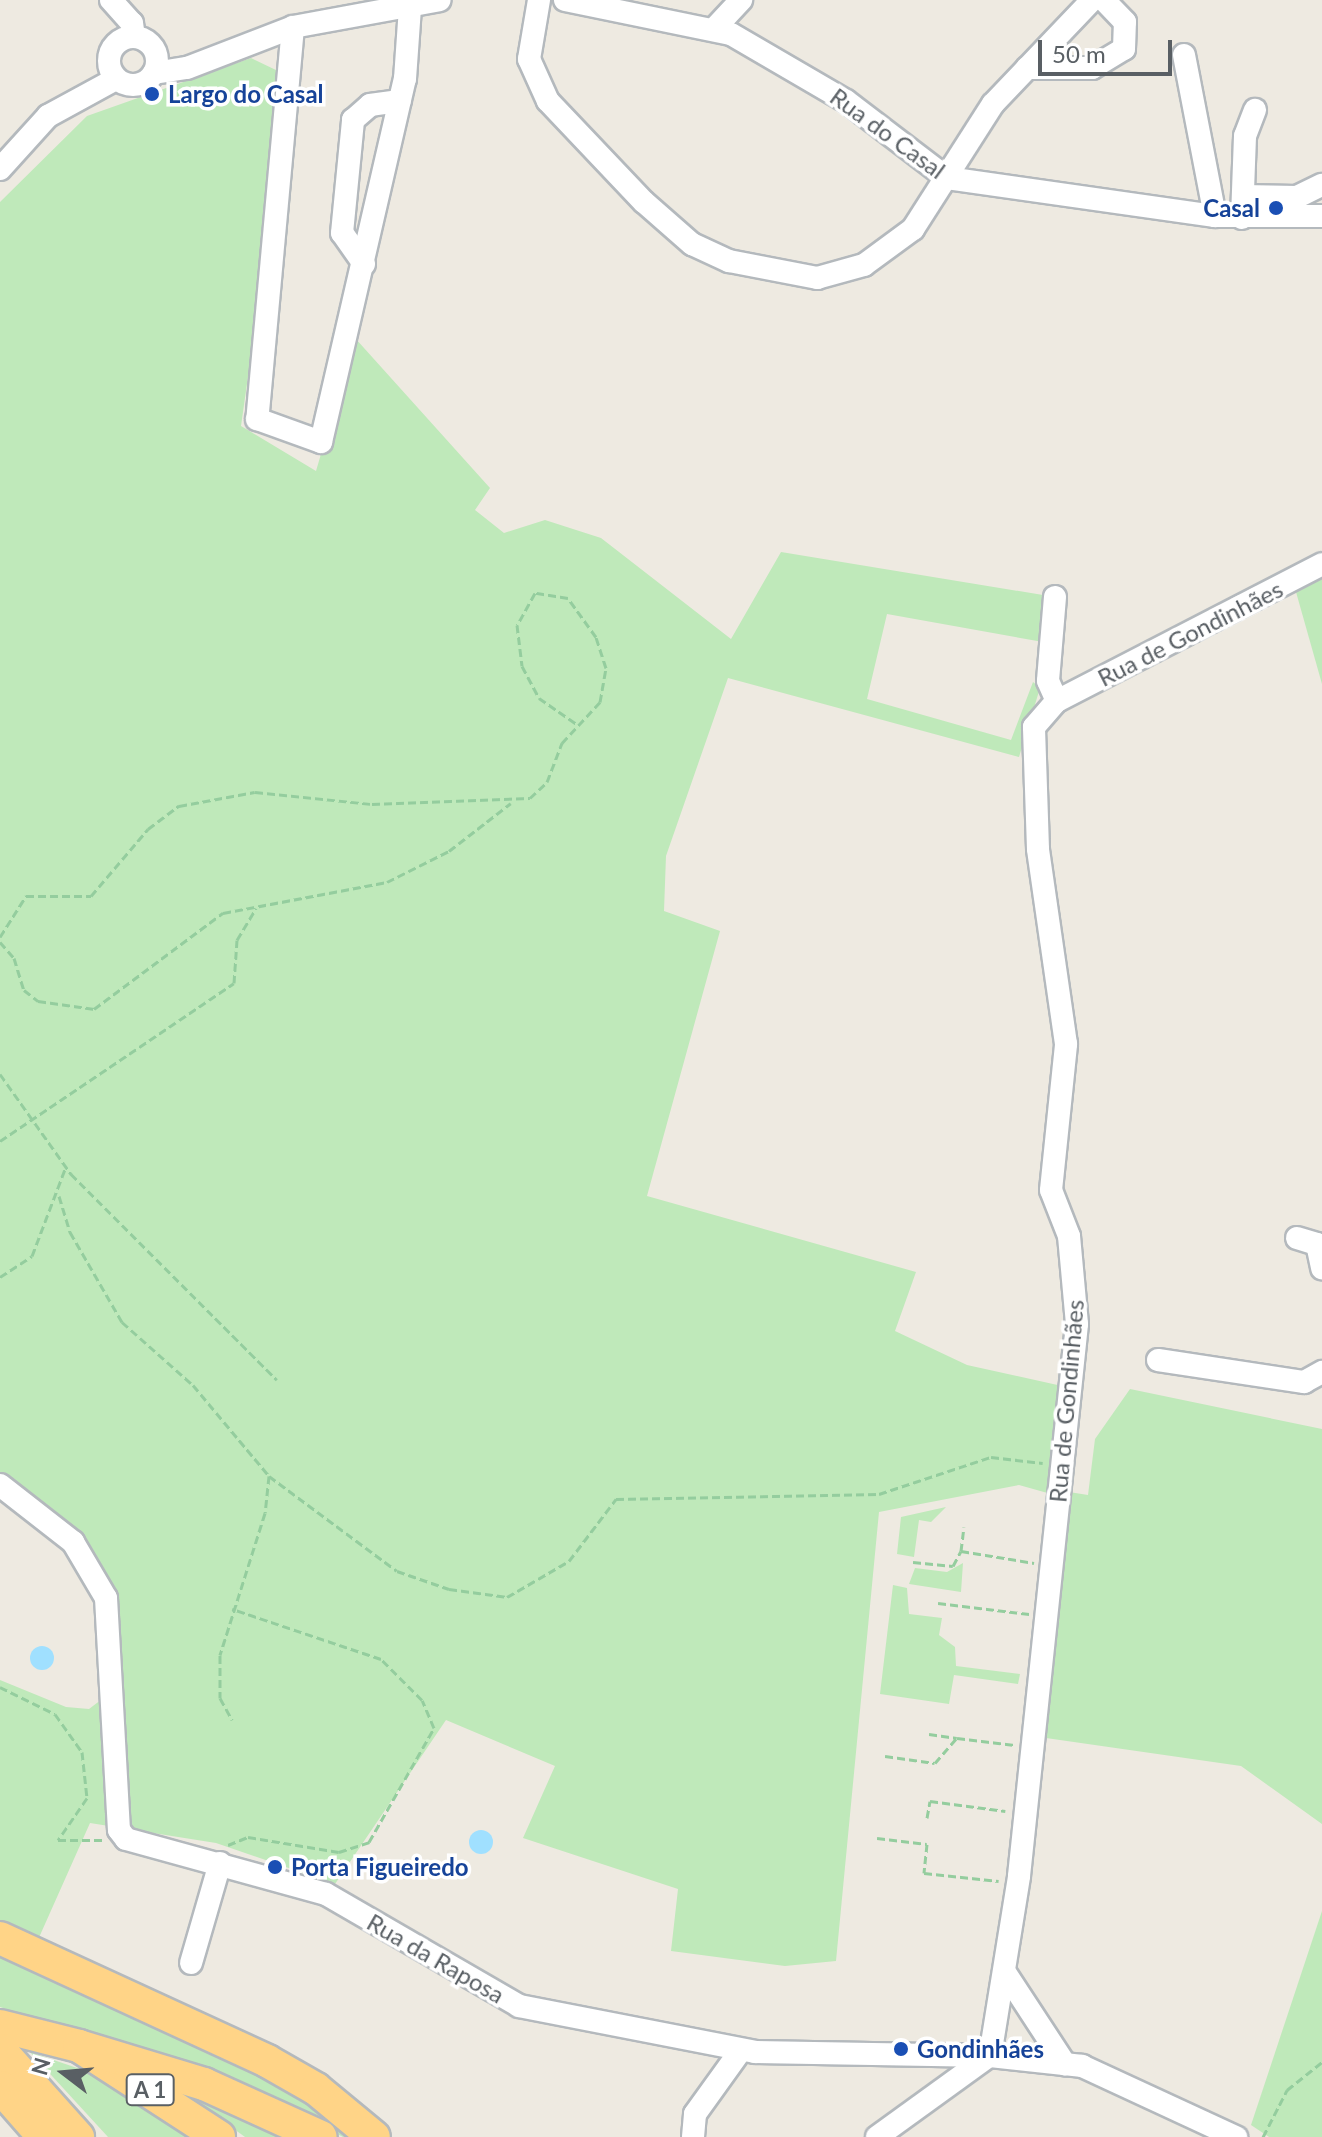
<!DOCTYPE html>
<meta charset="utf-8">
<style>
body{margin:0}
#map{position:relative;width:1322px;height:2137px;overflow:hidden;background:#eeeae1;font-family:Lato,sans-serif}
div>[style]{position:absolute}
.green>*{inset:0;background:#bfe9ba}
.water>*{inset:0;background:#a0e0ff}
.round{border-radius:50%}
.path>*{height:3px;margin-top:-1.5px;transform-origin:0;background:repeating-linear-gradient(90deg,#94cd9e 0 8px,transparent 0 12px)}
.roads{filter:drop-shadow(2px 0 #b4b9bd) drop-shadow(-2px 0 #b4b9bd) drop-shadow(0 2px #b4b9bd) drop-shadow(0 -2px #b4b9bd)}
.minor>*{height:22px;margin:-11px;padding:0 11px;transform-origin:11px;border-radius:11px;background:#fff}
.minor>.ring{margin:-11px;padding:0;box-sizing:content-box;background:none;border:22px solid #fff;border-radius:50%}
.highway>*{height:32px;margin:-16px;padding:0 16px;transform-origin:16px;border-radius:16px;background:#ffd487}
.dots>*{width:22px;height:22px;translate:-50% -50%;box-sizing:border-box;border:4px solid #fff;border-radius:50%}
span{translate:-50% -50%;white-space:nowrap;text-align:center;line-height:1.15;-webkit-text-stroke:7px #fff;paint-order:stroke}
.shield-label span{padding:2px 6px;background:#fff;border:2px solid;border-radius:6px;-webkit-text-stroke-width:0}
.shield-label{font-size:22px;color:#595f64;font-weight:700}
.transit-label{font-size:24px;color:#164399;font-weight:700}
.left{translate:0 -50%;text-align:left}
.right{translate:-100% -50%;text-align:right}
.street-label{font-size:24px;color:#595f64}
.north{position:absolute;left:24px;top:2033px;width:80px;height:80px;-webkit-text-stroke:6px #fff;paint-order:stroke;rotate:286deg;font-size:22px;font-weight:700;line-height:32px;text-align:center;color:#595f64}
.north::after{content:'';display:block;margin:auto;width:28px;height:36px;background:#595f64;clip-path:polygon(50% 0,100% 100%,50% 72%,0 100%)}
.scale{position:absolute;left:1038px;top:40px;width:134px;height:36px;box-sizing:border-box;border:4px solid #595f64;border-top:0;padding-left:10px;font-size:24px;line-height:28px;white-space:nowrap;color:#595f64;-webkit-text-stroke:6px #fff;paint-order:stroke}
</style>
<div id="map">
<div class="green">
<i style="clip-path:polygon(251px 58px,278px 71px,281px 145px,241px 426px,316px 471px,355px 338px,490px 488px,475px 510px,504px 533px,545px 520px,601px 538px,731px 639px,781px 552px,1049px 596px,1043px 642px,887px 614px,867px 699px,1011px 740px,1033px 682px,1040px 688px,1019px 757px,728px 678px,666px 856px,664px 911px,720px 931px,647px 1196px,916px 1272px,895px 1331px,967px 1365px,1062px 1386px,1051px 1494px,1019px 1485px,879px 1512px,836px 1961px,785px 1966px,671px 1951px,678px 1889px,523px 1838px,555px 1766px,446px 1720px,335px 1884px,216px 1843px,90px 1823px,37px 1942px,0 1926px,0 1680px,66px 1707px,89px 1709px,114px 1690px,91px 1560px,0 1480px,0 202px,87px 116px)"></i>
<i style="clip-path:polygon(1322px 577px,1322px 684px,1296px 592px)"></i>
<i style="clip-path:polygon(1130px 1389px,1322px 1429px,1322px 1824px,1241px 1766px,1039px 1737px,1069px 1492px,1088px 1495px,1095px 1439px)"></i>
<i style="clip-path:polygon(946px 1507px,931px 1522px,919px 1520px,914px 1557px,897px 1554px,901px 1517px)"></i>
<i style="clip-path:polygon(963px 1563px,961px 1592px,909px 1584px,915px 1568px,947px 1572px)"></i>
<i style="clip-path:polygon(893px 1585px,907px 1588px,909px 1614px,942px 1618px,939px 1635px,955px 1647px,956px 1666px,1020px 1674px,1018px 1684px,954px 1675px,949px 1704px,880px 1694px)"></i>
<i style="clip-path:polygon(1322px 1911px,1322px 2137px,1269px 2137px,1251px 2125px)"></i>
<i style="clip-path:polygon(0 1951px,259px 2067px,357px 2137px,343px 2137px,259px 2091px,0 2007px)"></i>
<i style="clip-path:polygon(30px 2052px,86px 2071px,200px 2137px,108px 2137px)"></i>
<i style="clip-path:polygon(172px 2084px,294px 2137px,245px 2137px)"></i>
</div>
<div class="water">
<i class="round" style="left:30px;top:1646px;width:24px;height:24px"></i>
<i class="round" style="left:469px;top:1830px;width:24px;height:24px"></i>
</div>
<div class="path">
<i style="left:0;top:937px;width:49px;rotate:-57.6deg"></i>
<i style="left:26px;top:896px;width:65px"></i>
<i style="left:91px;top:896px;width:88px;rotate:-49.6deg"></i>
<i style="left:148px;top:829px;width:39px;rotate:-37deg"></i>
<i style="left:179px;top:806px;width:77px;rotate:-10.4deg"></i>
<i style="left:255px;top:792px;width:118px;rotate:5.9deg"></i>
<i style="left:372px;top:804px;width:158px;rotate:-2.2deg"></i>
<i style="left:530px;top:798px;width:23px;rotate:-43deg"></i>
<i style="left:547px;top:782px;width:42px;rotate:-69deg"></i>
<i style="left:562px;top:743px;width:56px;rotate:-47.2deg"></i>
<i style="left:600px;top:702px;width:35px;rotate:-80deg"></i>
<i style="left:606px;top:668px;width:33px;rotate:-108deg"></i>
<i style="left:596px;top:637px;width:48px;rotate:-125.7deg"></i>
<i style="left:568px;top:598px;width:33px;rotate:-171deg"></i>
<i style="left:535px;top:593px;width:37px;rotate:119deg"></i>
<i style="left:517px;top:625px;width:41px;rotate:83deg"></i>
<i style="left:522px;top:666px;width:36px;rotate:62deg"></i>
<i style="left:539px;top:698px;width:47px;rotate:34.7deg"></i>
<i style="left:0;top:942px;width:21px;rotate:49deg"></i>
<i style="left:14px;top:958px;width:34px;rotate:73deg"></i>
<i style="left:24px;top:990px;width:18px;rotate:38deg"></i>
<i style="left:38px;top:1001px;width:57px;rotate:8.1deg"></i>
<i style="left:94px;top:1009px;width:161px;rotate:-36.7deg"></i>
<i style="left:223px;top:913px;width:167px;rotate:-10.7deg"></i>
<i style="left:387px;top:882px;width:69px;rotate:-26.6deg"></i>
<i style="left:449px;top:851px;width:78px;rotate:-37.7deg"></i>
<i style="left:0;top:1074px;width:123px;rotate:54.6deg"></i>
<i style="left:71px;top:1174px;width:291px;rotate:45deg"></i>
<i style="left:0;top:1141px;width:282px;rotate:-34deg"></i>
<i style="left:234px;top:983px;width:43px;rotate:-86deg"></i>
<i style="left:237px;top:940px;width:37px;rotate:-59deg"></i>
<i style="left:59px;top:1196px;width:38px;rotate:73deg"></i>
<i style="left:70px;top:1232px;width:104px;rotate:60deg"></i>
<i style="left:122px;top:1322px;width:95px;rotate:41.6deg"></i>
<i style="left:193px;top:1385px;width:119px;rotate:50.1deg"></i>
<i style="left:269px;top:1476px;width:37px;rotate:96deg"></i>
<i style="left:265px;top:1513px;width:149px;rotate:107.6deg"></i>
<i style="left:220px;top:1655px;width:43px;rotate:90deg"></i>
<i style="left:220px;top:1698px;width:25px;rotate:61deg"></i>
<i style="left:0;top:1277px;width:38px;rotate:-33deg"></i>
<i style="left:32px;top:1256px;width:93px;rotate:-69.2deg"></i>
<i style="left:269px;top:1476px;width:159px;rotate:36.6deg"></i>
<i style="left:397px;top:1571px;width:55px;rotate:19.1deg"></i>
<i style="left:449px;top:1589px;width:59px;rotate:7.9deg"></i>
<i style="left:507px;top:1597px;width:72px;rotate:-30.1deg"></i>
<i style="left:569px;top:1561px;width:78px;rotate:-52.8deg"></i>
<i style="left:616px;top:1499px;width:263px;rotate:-1.1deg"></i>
<i style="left:879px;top:1494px;width:118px;rotate:-18.3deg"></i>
<i style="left:991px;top:1457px;width:52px;rotate:6.6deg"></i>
<i style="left:961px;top:1551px;width:24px;rotate:-83deg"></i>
<i style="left:913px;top:1562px;width:40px;rotate:5.7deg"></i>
<i style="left:953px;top:1566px;width:17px;rotate:-62deg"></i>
<i style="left:961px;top:1551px;width:74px;rotate:9.3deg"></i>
<i style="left:938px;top:1603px;width:92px;rotate:6.9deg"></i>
<i style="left:0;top:1687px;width:61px;rotate:26.1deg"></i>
<i style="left:55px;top:1714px;width:47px;rotate:54.6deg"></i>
<i style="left:82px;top:1752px;width:46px;rotate:83.8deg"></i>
<i style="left:87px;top:1798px;width:51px;rotate:124.6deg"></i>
<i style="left:58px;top:1840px;width:45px"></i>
<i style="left:929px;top:1734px;width:28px;rotate:8deg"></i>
<i style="left:885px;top:1756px;width:50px;rotate:8deg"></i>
<i style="left:935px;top:1763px;width:33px;rotate:-49deg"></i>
<i style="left:957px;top:1738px;width:58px;rotate:6.9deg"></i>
<i style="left:927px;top:1818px;width:17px;rotate:-80deg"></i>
<i style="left:930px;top:1801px;width:76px;rotate:7.6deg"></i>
<i style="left:877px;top:1838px;width:50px;rotate:6.8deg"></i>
<i style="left:927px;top:1844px;width:29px;rotate:96deg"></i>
<i style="left:924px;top:1873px;width:75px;rotate:6.1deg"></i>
<i style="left:228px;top:1845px;width:22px;rotate:-22deg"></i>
<i style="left:248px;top:1837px;width:92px;rotate:9.4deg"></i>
<i style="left:339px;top:1852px;width:32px;rotate:-18deg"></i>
<i style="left:369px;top:1842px;width:131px;rotate:-60.3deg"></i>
<i style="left:434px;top:1728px;width:30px;rotate:-113deg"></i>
<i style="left:422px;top:1700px;width:58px;rotate:-135deg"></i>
<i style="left:381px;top:1659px;width:157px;rotate:-161.4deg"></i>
<i style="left:1263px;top:2137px;width:53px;rotate:-62.9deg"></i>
<i style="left:1287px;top:2090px;width:45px;rotate:-38.7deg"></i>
</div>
<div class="roads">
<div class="minor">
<i style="left:111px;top:0;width:31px;rotate:48deg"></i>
<i style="left:132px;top:23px;width:14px;rotate:82deg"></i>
<i style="left:539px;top:0;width:60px;rotate:99.6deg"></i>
<i style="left:529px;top:59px;width:46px;rotate:65.7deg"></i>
<i style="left:548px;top:101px;width:139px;rotate:46.5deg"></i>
<i style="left:644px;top:202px;width:64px;rotate:41.2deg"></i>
<i style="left:692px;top:244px;width:41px;rotate:24.7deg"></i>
<i style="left:729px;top:261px;width:90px;rotate:10.9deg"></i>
<i style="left:817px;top:278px;width:49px;rotate:-15.5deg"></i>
<i style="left:864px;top:265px;width:61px;rotate:-36.3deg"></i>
<i style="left:913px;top:229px;width:148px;rotate:-57.4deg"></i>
<i style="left:993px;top:104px;width:144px;rotate:-46.4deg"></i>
<i style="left:565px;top:0;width:169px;rotate:11.6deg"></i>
<i style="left:731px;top:34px;width:133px;rotate:30.2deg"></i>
<i style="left:846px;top:101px;width:127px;rotate:37.3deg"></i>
<i style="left:947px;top:178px;width:271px;rotate:8.1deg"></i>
<i style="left:1215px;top:216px;width:107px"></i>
<i style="left:293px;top:27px;width:394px;rotate:95.2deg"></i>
<i style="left:257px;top:419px;width:68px;rotate:19.8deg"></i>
<i style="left:321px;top:442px;width:373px;rotate:-77deg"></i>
<i style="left:405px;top:79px;width:72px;rotate:-86deg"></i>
<i style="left:714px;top:29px;width:40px;rotate:-47deg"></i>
<i class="ring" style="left:109px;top:37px;width:26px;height:26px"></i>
<i style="left:1184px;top:55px;width:164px;rotate:79.1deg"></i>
<i style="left:1027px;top:68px;width:65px"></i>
<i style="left:1092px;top:68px;width:37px;rotate:-31deg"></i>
<i style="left:1124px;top:49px;width:27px;rotate:-88deg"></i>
<i style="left:1125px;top:22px;width:30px;rotate:-134deg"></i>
<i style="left:154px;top:73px;width:33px;rotate:-9deg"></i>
<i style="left:187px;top:68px;width:114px;rotate:-21.1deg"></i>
<i style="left:293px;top:27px;width:149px;rotate:-10.4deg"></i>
<i style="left:0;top:169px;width:72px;rotate:-47.8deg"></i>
<i style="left:48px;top:116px;width:77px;rotate:-28.6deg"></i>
<i style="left:1243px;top:196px;width:54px;rotate:1.1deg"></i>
<i style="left:1297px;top:197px;width:28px;rotate:-26deg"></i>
<i style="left:1242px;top:218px;width:82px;rotate:-87.9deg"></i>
<i style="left:1245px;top:136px;width:28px;rotate:-69deg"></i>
<i style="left:364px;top:264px;width:38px;rotate:-125deg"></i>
<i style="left:342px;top:233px;width:114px;rotate:-84.4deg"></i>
<i style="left:353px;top:120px;width:23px;rotate:-41deg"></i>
<i style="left:370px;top:105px;width:30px;rotate:-8deg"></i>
<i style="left:1055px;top:597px;width:84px;rotate:94.8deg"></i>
<i style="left:1048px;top:681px;width:22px;rotate:66deg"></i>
<i style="left:1297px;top:1238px;width:21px;rotate:17deg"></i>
<i style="left:1317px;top:1244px;width:25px;rotate:78deg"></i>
<i style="left:1158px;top:1360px;width:148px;rotate:8.6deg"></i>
<i style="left:1304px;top:1382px;width:21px;rotate:-29deg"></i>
<i style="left:0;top:1485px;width:93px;rotate:38deg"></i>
<i style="left:73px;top:1542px;width:65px;rotate:59.5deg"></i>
<i style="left:106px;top:1598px;width:232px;rotate:86.8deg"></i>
<i style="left:119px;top:1830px;width:11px;rotate:52deg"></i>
<i style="left:126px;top:1839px;width:207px;rotate:15.4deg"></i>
<i style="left:326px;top:1894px;width:223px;rotate:30.1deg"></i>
<i style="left:519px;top:2006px;width:240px;rotate:11deg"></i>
<i style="left:755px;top:2052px;width:235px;rotate:1deg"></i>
<i style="left:990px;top:2056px;width:93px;rotate:6.2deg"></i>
<i style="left:1082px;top:2066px;width:170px;rotate:24.8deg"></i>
<i style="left:191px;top:1963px;width:104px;rotate:-73.8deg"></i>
<i style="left:1006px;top:1974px;width:108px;rotate:56.8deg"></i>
<i style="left:990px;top:2056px;width:182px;rotate:-80.8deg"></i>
<i style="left:1019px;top:1876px;width:555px;rotate:-84deg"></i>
<i style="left:1077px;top:1324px;width:88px;rotate:-95.2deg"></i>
<i style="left:1069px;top:1236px;width:49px;rotate:-111.4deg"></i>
<i style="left:1051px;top:1190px;width:147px;rotate:-84.1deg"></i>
<i style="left:1066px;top:1044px;width:197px;rotate:-98.2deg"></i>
<i style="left:1038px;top:849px;width:122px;rotate:-91.9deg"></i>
<i style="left:1034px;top:727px;width:35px;rotate:-49deg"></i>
<i style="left:1057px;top:701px;width:298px;rotate:-27.3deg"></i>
<i style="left:693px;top:2137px;width:23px;rotate:-85deg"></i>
<i style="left:695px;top:2114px;width:79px;rotate:-54.3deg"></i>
<i style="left:877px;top:2137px;width:135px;rotate:-35.9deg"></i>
</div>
<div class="highway">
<i style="left:0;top:1938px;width:294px;rotate:24.7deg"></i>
<i style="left:267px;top:2061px;width:56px;rotate:29.7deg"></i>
<i style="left:316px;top:2089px;width:75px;rotate:39.6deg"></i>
<i style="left:0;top:2026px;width:81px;rotate:14.2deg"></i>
<i style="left:79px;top:2046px;width:167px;rotate:33deg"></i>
<i style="left:79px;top:2046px;width:131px;rotate:16.9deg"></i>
<i style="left:204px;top:2084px;width:128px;rotate:24.4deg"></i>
<i style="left:0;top:2050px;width:117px;rotate:48.1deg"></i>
<i style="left:0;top:2087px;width:67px;rotate:48.7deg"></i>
</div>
</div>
<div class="dots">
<i style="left:152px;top:94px;background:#1a4fb4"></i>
<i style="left:1276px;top:208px;background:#1a4fb4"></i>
<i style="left:275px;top:1867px;background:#1a4fb4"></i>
<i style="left:901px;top:2049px;background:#1a4fb4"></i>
</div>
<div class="shield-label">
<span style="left:150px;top:2090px">A 1</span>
</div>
<div class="transit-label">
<span class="left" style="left:168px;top:94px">Largo do Casal</span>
<span class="right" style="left:1260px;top:208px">Casal</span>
<span class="left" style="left:291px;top:1867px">Porta Figueiredo</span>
<span class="left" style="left:917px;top:2049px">Gondinhães</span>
</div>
<div class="street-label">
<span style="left:888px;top:133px;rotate:36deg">Rua do Casal</span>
<span style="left:1190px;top:633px;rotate:-27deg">Rua de Gondinhães</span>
<span style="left:1066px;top:1401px;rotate:-85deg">Rua de Gondinhães</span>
<span style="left:436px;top:1958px;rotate:30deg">Rua da Raposa</span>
</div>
<div class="north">N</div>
<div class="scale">50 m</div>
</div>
